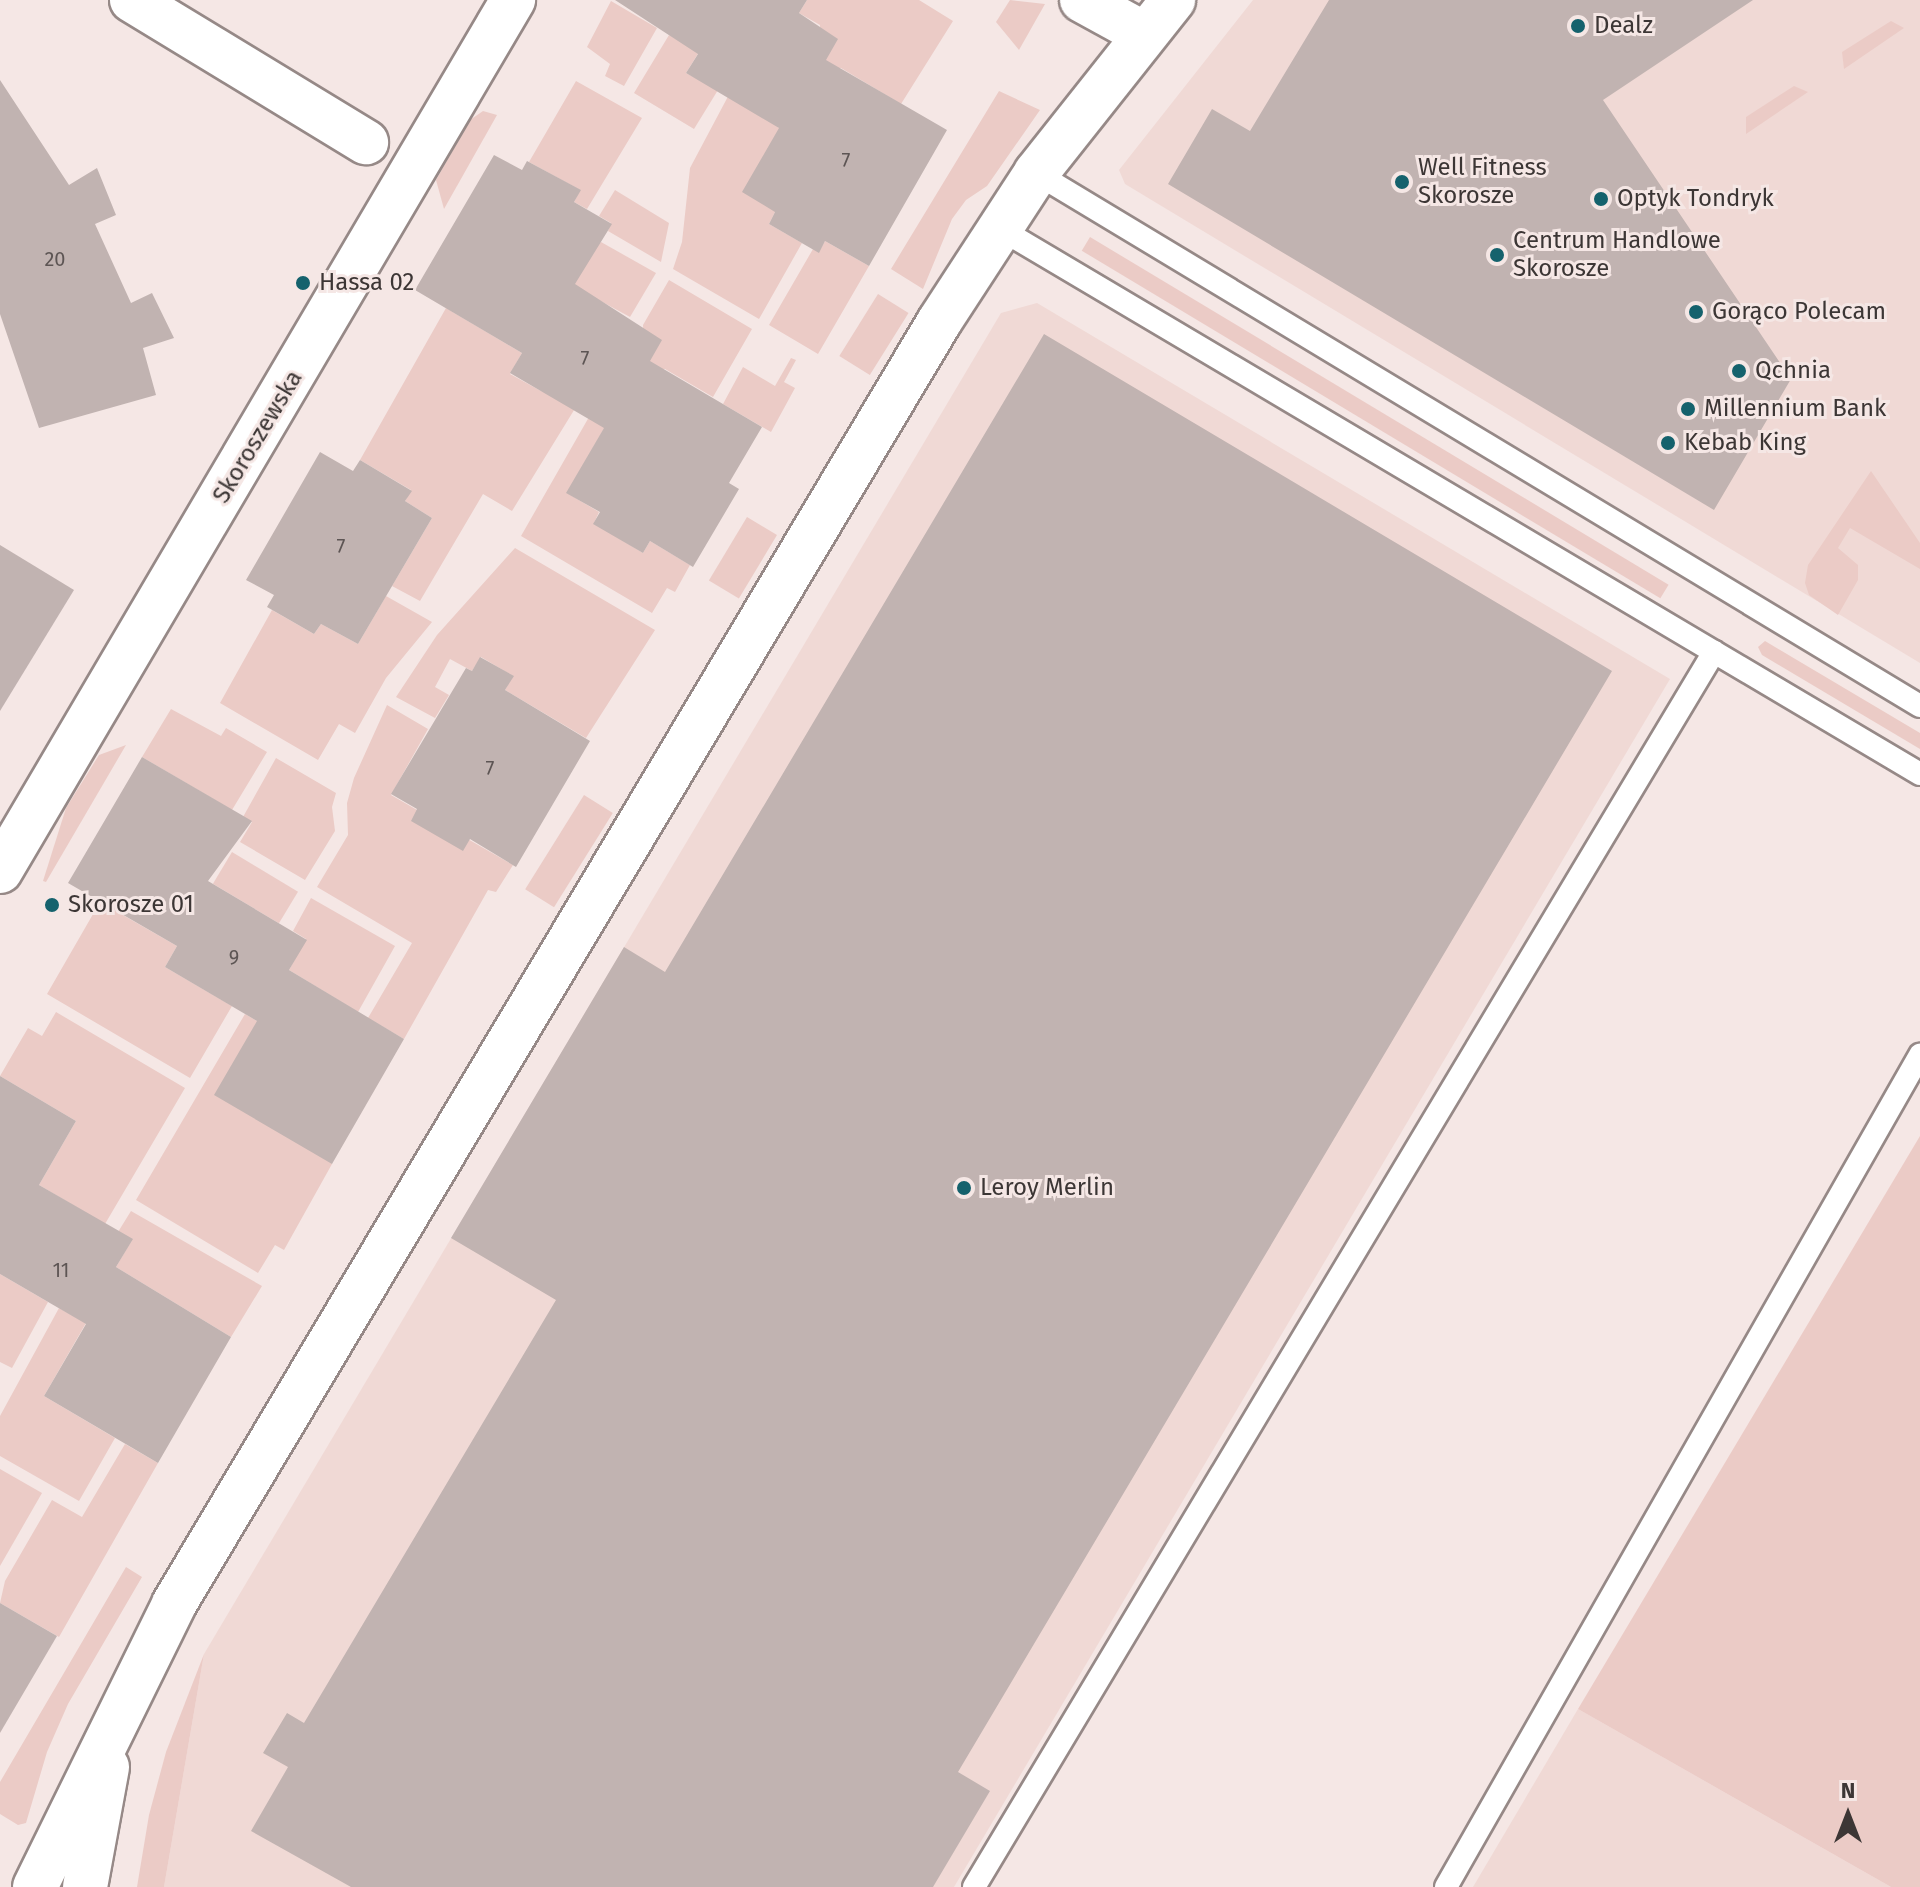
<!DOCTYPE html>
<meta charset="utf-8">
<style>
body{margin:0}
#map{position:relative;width:1920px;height:1887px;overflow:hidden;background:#f5e7e5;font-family:"Fira Sans",sans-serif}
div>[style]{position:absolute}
.built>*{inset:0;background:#f0d9d5}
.green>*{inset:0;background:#ebcbc6;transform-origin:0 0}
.building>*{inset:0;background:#c1b3b1}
.roads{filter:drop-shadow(2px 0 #968987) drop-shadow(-2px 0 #968987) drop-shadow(0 2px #968987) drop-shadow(0 -2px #968987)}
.service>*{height:22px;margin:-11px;padding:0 11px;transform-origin:11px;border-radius:11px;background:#fff}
.minor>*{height:44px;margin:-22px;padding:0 22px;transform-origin:22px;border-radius:22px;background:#fff}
.dots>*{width:22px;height:22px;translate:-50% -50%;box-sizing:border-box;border:4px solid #f5e7e5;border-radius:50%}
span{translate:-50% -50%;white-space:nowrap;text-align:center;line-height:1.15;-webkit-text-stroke:6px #f5e7e5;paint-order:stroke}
.number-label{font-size:20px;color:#5d5554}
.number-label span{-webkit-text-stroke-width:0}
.poi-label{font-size:24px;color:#3c3635}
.left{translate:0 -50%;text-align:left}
.street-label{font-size:24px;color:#3c3635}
.north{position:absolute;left:1808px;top:1775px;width:80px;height:80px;-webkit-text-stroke:6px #f5e7e5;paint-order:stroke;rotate:0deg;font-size:22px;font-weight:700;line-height:32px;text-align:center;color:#3c3635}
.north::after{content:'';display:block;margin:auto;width:28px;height:36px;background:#3c3635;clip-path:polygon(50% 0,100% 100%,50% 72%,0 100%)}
</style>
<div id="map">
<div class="built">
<i style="clip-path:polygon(1253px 0,1920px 0,1920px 663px,1125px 184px,1119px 170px)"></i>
<i style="clip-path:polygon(1037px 303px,1670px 679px,954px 1887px,164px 1887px,204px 1654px,1001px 313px)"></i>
<i style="clip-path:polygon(1578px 1709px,1891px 1887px,1473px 1887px)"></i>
</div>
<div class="green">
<i style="clip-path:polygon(807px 0,919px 0,953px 21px,901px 104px,841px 68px,821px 68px,820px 25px,799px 13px)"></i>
<i style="clip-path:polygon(1010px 0,1045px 4px,1019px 50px,996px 22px)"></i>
<i style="clip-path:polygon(611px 1px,657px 28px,624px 86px,605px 76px,610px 64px,587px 47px)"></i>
<i style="clip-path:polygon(1891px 21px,1904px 28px,1844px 69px,1842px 52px)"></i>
<i style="clip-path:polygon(669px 35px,699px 52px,686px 73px,718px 90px,694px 129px,634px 93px)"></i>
<i style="clip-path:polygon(576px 81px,642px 118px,587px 209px,574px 202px,580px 190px,529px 162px)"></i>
<i style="clip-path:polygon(1794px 86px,1808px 92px,1746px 134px,1746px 117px)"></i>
<i style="clip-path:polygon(733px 87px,779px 128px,775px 212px,769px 224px,802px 243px,759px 319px,673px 269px,682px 242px,690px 168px)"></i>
<i style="clip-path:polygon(999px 91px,1040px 110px,987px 186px,966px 200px,952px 219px,923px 289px,891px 269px)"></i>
<i style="clip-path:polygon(483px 111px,497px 115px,444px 209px,436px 180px,470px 120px)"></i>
<i style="clip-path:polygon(615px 190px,669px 223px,661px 262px,608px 231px,611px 223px,599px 216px)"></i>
<i style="left:1090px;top:237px;width:675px;height:16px;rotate:31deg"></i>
<i style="clip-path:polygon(825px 241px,869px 266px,818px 354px,769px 325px,813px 249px,819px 252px)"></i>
<i style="clip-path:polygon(601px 242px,656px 273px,630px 317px,560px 279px)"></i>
<i style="clip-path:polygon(669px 280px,752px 329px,713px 397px,665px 369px,645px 369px,643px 325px)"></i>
<i style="left:878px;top:294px;width:36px;height:73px;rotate:32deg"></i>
<i style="clip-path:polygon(446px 308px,522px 353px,510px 374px,541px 391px,579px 402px,512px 511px,483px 494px,420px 601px,392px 586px,432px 518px,405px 501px,411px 490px,360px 460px)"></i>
<i style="clip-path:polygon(791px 358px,796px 360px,784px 382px,795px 388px,771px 432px,723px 404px,743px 367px,775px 386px)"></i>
<i style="clip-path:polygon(593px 410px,609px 420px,567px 493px,599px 512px,594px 523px,643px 553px,650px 541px,690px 565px,675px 592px,667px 588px,652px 613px,521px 536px)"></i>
<i style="clip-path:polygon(1871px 471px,1920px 543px,1920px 569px,1850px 528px,1838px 548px,1858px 565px,1858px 580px,1838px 615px,1809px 595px,1805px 583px,1808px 565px)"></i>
<i style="left:747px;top:517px;width:35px;height:74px;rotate:31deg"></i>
<i style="clip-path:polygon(515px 548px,655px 630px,586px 738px,505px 690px,513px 676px,481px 657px,472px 671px,450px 659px,435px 687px,449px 695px,435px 718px,396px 697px,437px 635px)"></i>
<i style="clip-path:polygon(386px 596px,432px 622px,386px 678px,355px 733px,339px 724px,318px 760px,220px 703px,272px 610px,314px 634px,321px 624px,358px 644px)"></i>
<i style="clip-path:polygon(1765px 641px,1920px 733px,1920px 749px,1762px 655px,1758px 647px)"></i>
<i style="clip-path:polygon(387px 705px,428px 729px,391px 795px,513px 865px,496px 892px,488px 890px,404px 1039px,368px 1018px,412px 943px,317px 887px,348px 835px,347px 803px,354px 778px)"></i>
<i style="clip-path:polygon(171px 709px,221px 736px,226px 728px,267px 752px,232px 810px,142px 757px)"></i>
<i style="clip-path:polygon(126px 745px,46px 882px,43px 881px,66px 808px,99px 755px)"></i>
<i style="clip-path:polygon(276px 758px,336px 793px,332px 807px,335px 831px,305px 880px,240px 842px,252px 822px,243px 817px)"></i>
<i style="left:584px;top:795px;width:34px;height:111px;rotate:32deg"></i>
<i style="left:232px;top:852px;width:77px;height:37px;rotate:31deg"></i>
<i style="clip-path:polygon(311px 898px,395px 946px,358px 1012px,289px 970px,306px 939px,293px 931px)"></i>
<i style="clip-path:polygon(100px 902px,177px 946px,165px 967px,232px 1006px,190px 1078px,47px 994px)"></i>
<i style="clip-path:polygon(56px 1012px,185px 1088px,105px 1224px,39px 1185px,76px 1121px,0 1076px,28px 1028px,42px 1036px)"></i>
<i style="clip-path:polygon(245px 1014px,257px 1021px,332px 1164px,284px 1250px,275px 1245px,258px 1273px,136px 1200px)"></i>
<i style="clip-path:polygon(1920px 1136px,1920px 1887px,1891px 1887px,1578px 1709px)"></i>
<i style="clip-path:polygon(131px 1211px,262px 1286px,231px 1337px,116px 1267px,132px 1240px,118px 1232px)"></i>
<i style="clip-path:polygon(0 1274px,48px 1302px,12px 1368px,0 1362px)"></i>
<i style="clip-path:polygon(59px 1308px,86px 1323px,44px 1396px,115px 1438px,79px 1501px,0 1456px,0 1416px)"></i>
<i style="clip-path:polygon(125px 1444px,158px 1463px,59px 1637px,0 1603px,5px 1581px,52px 1500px,82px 1517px)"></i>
<i style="clip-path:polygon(0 1469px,42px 1493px,0 1566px)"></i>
<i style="clip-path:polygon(126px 1567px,142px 1577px,68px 1704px,47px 1752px,26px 1823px,18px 1825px,0 1814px,0 1782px)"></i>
<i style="clip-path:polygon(204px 1654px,164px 1887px,137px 1887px,149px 1815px,166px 1752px)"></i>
</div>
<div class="building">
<i style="clip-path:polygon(615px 0,807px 0,799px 13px,838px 39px,826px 60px,947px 130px,869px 266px,825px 241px,819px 253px,769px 224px,775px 212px,742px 192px,779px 128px,686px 73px,698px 54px)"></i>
<i style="clip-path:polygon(1329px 0,1753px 0,1603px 100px,1791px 379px,1714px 510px,1168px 184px,1212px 109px,1250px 131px)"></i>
<i style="clip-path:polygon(0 80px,69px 185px,97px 168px,116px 215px,95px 224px,131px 303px,152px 293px,174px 338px,143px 348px,156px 395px,39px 428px,0 314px)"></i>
<i style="clip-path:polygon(494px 155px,522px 170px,527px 161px,581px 190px,574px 202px,612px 224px,575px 284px,662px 340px,650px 361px,762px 427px,729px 483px,739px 489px,693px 567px,650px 541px,643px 553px,593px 524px,600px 512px,566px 493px,604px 428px,510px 373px,522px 353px,415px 290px)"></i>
<i style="clip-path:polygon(1044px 334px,1612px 671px,958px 1772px,990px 1791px,933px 1887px,351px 1887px,251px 1831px,288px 1767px,263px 1753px,287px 1713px,304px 1723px,556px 1300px,451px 1238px,624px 947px,665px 972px)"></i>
<i style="clip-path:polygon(320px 452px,353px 471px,360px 460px,412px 491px,405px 501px,432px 518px,358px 644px,321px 624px,314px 634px,267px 607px,274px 595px,246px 580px)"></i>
<i style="clip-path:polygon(0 545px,74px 590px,0 711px)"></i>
<i style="clip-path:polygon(480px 657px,514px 676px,505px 690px,590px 741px,516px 867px,470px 839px,463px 851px,411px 821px,417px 809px,391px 794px,466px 668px,472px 671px)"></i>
<i style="clip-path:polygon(142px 757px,252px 821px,208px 881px,307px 940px,289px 970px,404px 1039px,332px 1164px,214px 1095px,257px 1021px,165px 967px,177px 946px,68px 883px)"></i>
<i style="clip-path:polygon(0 1076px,76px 1121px,39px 1185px,133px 1239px,116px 1267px,231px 1337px,158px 1463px,44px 1396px,86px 1324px,0 1274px)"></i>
<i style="clip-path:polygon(0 1603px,57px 1636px,0 1733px)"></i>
</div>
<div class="roads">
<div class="service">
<i style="left:1036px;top:173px;width:1032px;rotate:31.09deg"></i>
<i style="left:997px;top:227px;width:1073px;rotate:30.65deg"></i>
<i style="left:974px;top:1887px;width:1440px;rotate:-59.07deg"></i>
<i style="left:1446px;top:1887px;width:958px;rotate:-60.33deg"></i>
</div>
<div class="minor">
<i style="left:132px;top:0;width:274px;rotate:31.3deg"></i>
<i style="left:1082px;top:0;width:71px;rotate:28.7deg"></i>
<i style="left:0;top:871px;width:1011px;rotate:-59.5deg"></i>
<i style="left:35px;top:1887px;width:315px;rotate:-63.8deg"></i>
<i style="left:174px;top:1604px;width:1493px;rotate:-59.17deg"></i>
<i style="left:939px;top:322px;width:178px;rotate:-56.9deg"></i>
<i style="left:1036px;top:173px;width:221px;rotate:-51.6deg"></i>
<i style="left:85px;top:1887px;width:122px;rotate:-79.6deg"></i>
</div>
</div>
<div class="dots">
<i style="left:1578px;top:26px;background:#15626d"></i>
<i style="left:1402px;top:182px;background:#15626d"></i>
<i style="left:1601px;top:199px;background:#15626d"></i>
<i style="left:1497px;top:255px;background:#15626d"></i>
<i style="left:303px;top:283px;background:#15626d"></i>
<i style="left:1696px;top:312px;background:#15626d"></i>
<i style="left:1739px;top:371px;background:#15626d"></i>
<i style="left:1688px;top:409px;background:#15626d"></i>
<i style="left:1668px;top:443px;background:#15626d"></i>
<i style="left:52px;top:905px;background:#15626d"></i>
<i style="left:964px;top:1188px;background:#15626d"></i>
</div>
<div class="number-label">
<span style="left:846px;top:160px">7</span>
<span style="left:55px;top:259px">20</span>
<span style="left:585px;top:358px">7</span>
<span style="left:341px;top:546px">7</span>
<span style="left:490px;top:768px">7</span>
<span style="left:234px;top:957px">9</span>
<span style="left:61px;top:1270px">11</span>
</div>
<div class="poi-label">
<span class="left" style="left:1594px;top:26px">Dealz</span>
<span class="left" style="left:1418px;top:182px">Well Fitness<br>Skorosze</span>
<span class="left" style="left:1617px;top:199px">Optyk Tondryk</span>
<span class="left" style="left:1513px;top:255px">Centrum Handlowe<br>Skorosze</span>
<span class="left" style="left:319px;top:283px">Hassa 02</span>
<span class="left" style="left:1712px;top:312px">Gorąco Polecam</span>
<span class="left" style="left:1755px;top:371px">Qchnia</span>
<span class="left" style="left:1704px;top:409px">Millennium Bank</span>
<span class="left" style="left:1684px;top:443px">Kebab King</span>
<span class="left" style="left:68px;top:905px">Skorosze 01</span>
<span class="left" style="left:980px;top:1188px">Leroy Merlin</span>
</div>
<div class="street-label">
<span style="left:258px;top:437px;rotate:-59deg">Skoroszewska</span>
</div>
<div class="north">N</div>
</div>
